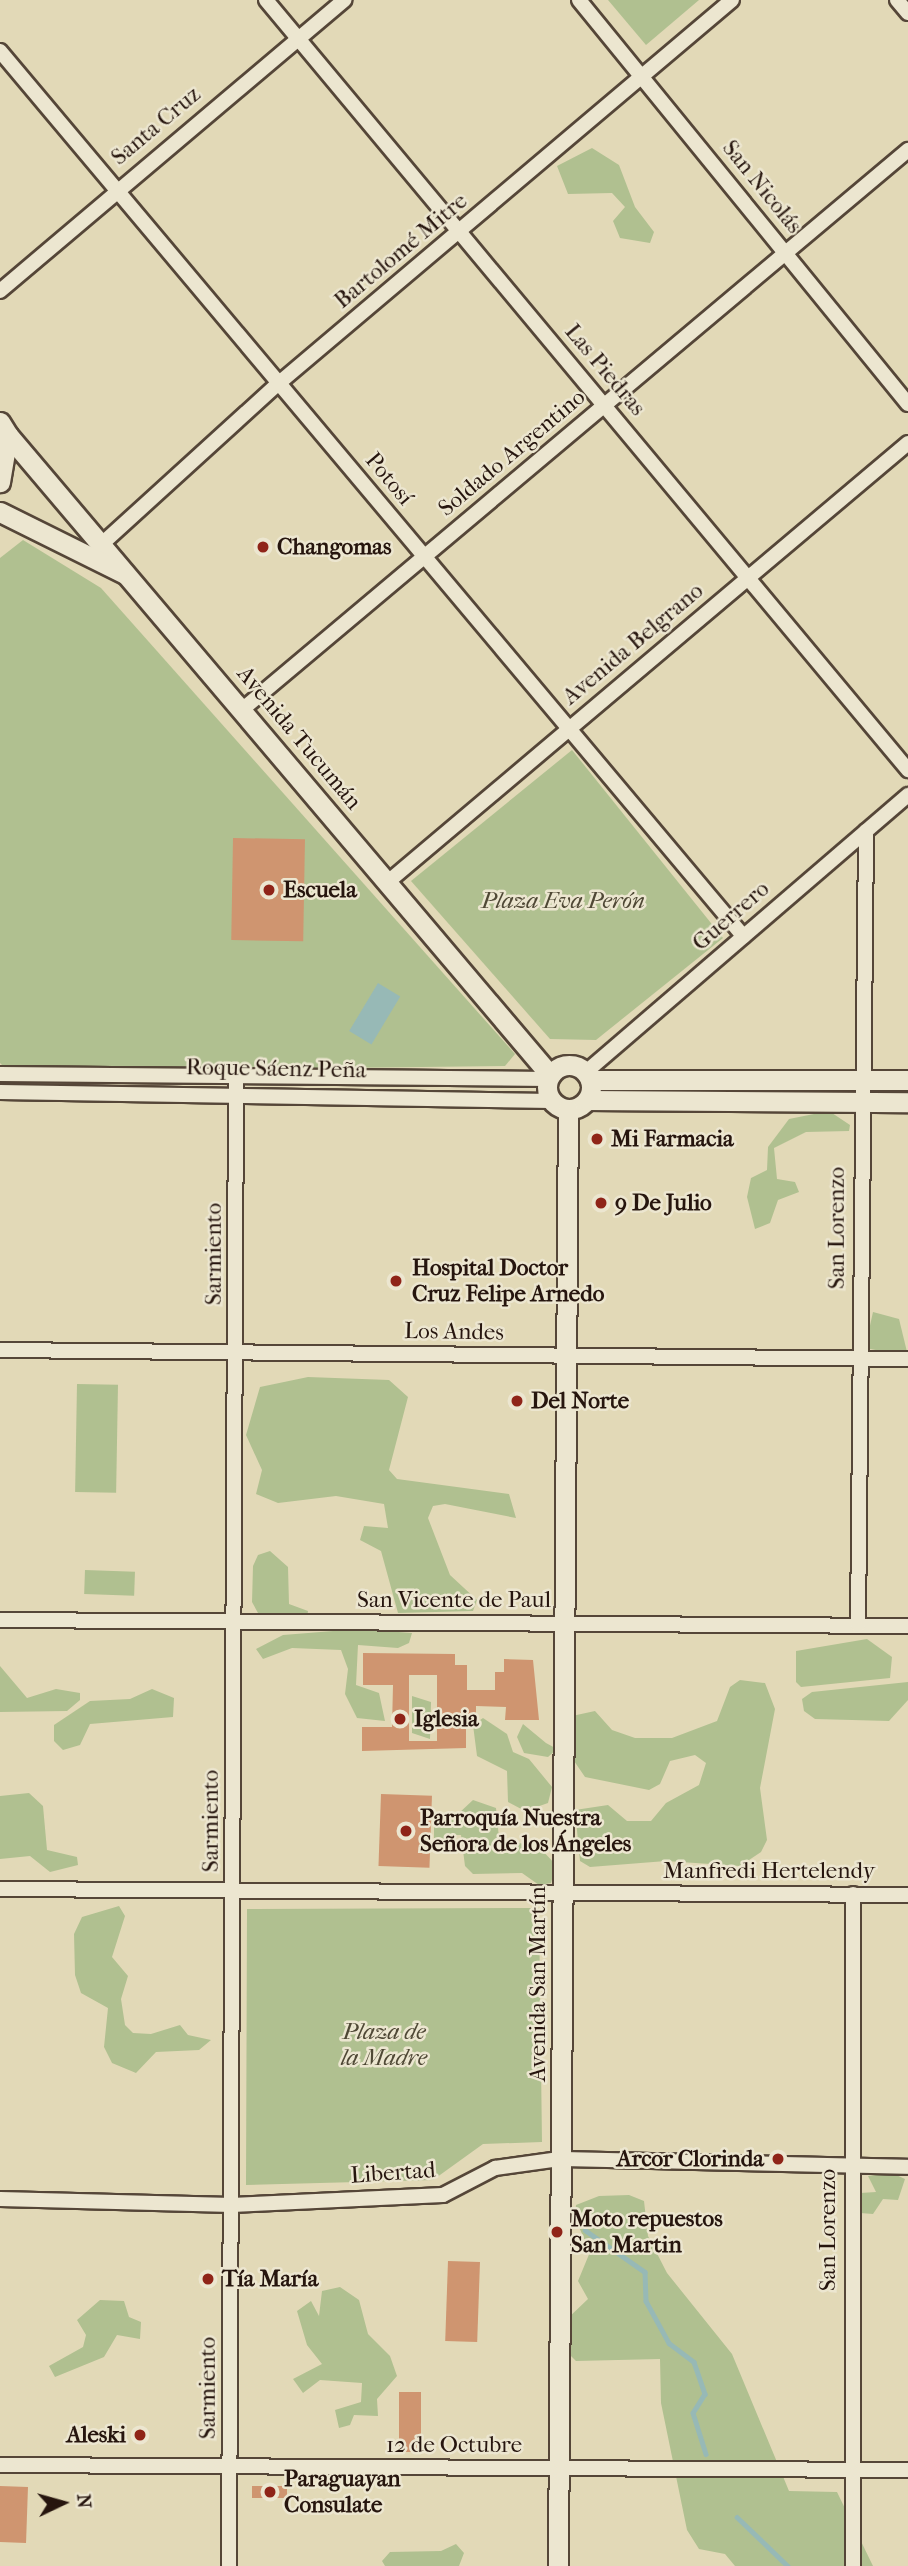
<!DOCTYPE html>
<meta charset="utf-8">
<style>
body{margin:0}
#map{position:relative;width:908px;height:2566px;overflow:hidden;background:#e2d9b7;font-family:"IM FELL French Canon",serif}
div>[style]{position:absolute}
.green>*{inset:0;background:#b0c090;transform-origin:0 0}
.water>*{inset:0;background:#97b9b6;transform-origin:0 0}
.stream>*{height:4.5px;margin:-2.25px;padding:0 2.25px;transform-origin:2.25px;border-radius:2.25px;background:#97b9b6}
.building>*{inset:0;background:#cf9570;transform-origin:0 0}
.roads{filter:drop-shadow(2px 0 #554638) drop-shadow(-2px 0 #554638) drop-shadow(0 2px #554638) drop-shadow(0 -2px #554638)}
.street>*{height:14px;margin:-7px;padding:0 7px;transform-origin:7px;border-radius:7px;background:#ece6d0}
.secondary>*{height:19px;margin:-9.5px;padding:0 9.5px;transform-origin:9.5px;border-radius:9.5px;background:#ece6d0}
.secondary>.ring{margin:-9.5px;padding:0;box-sizing:content-box;background:none;border:19px solid #ece6d0;border-radius:50%}
.dots>*{width:19px;height:19px;translate:-50% -50%;box-sizing:border-box;border:4px solid #ece6d0;border-radius:50%}
span{translate:-50% -50%;white-space:nowrap;text-align:center;line-height:1.15;-webkit-text-stroke:5px #ece6d0;paint-order:stroke}
.street-label{font-size:23px;color:#26150e}
.poi-label{font-size:23px;color:#26150e;font-weight:700}
.left{translate:0 -50%;text-align:left}
.right{translate:-100% -50%;text-align:right}
.park-label{font-size:23px;color:#4f4835;font-style:italic}
.north{position:absolute;left:28px;top:2468px;width:70px;height:70px;-webkit-text-stroke:5px #ece6d0;paint-order:stroke;rotate:85deg;font-size:19px;font-weight:700;line-height:28px;text-align:center;color:#26150e}
.north::after{content:'';display:block;margin:auto;width:24px;height:32px;background:#26150e;clip-path:polygon(50% 0,100% 100%,50% 72%,0 100%)}
</style>
<div id="map">
<div class="green">
<i style="clip-path:polygon(608px 0,699px 0,646px 45px)"></i>
<i style="clip-path:polygon(592px 148px,619px 165px,635px 207px,654px 232px,650px 243px,620px 238px,613px 221px,625px 207px,612px 193px,568px 194px,557px 166px)"></i>
<i style="clip-path:polygon(23px 540px,101px 588px,515px 1054px,505px 1066px,9px 1072px,0 1063px,0 558px)"></i>
<i style="clip-path:polygon(572px 750px,723px 938px,596px 1040px,550px 1039px,411px 881px)"></i>
<i style="clip-path:polygon(829px 1111px,850px 1125px,849px 1131px,806px 1132px,774px 1148px,777px 1179px,795px 1182px,799px 1192px,778px 1200px,770px 1223px,755px 1229px,747px 1197px,751px 1178px,767px 1170px,768px 1147px,789px 1119px)"></i>
<i style="clip-path:polygon(873px 1312px,899px 1319px,908px 1356px,865px 1348px)"></i>
<i style="clip-path:polygon(308px 1377px,389px 1380px,408px 1397px,389px 1470px,397px 1479px,509px 1494px,516px 1518px,445px 1504px,433px 1506px,428px 1518px,450px 1575px,477px 1600px,473px 1611px,398px 1613px,381px 1551px,360px 1540px,364px 1526px,388px 1528px,384px 1504px,336px 1496px,278px 1503px,256px 1494px,262px 1470px,246px 1435px,260px 1387px)"></i>
<i style="left:77px;top:1384px;width:41px;height:108px;rotate:1deg"></i>
<i style="clip-path:polygon(270px 1551px,288px 1567px,289px 1604px,308px 1611px,307px 1618px,258px 1613px,252px 1602px,253px 1566px,258px 1555px)"></i>
<i style="left:85px;top:1570px;width:50px;height:24px;rotate:2deg"></i>
<i style="clip-path:polygon(358px 1629px,412px 1633px,409px 1643px,398px 1648px,358px 1645px,356px 1685px,379px 1693px,385px 1721px,357px 1718px,345px 1694px,348px 1669px,341px 1650px,292px 1648px,263px 1659px,256px 1649px,283px 1635px)"></i>
<i style="clip-path:polygon(867px 1639px,892px 1657px,890px 1678px,801px 1687px,796px 1682px,796px 1651px)"></i>
<i style="clip-path:polygon(0 1666px,27px 1698px,56px 1689px,80px 1693px,80px 1700px,67px 1711px,0 1712px)"></i>
<i style="clip-path:polygon(740px 1680px,765px 1683px,775px 1709px,760px 1788px,767px 1840px,761px 1852px,740px 1866px,666px 1861px,590px 1867px,580px 1861px,575px 1810px,608px 1805px,627px 1821px,651px 1821px,666px 1803px,699px 1785px,706px 1763px,695px 1755px,670px 1761px,660px 1784px,649px 1790px,585px 1777px,570px 1755px,572px 1716px,595px 1711px,612px 1730px,635px 1738px,672px 1738px,717px 1721px,730px 1687px)"></i>
<i style="clip-path:polygon(908px 1682px,908px 1700px,889px 1721px,815px 1719px,804px 1711px,802px 1699px,812px 1692px)"></i>
<i style="clip-path:polygon(152px 1689px,174px 1698px,173px 1717px,90px 1724px,80px 1745px,63px 1750px,54px 1741px,54px 1725px,90px 1701px,130px 1699px)"></i>
<i style="clip-path:polygon(412px 1696px,431px 1702px,430px 1739px,412px 1733px)"></i>
<i style="clip-path:polygon(483px 1718px,507px 1734px,513px 1752px,529px 1759px,552px 1787px,548px 1803px,525px 1811px,508px 1802px,507px 1771px,477px 1756px,473px 1725px)"></i>
<i style="clip-path:polygon(523px 1724px,546px 1743px,557px 1749px,548px 1757px,524px 1753px,517px 1737px)"></i>
<i style="clip-path:polygon(29px 1793px,43px 1806px,47px 1850px,77px 1857px,78px 1865px,50px 1872px,30px 1856px,0 1859px,0 1796px)"></i>
<i style="clip-path:polygon(473px 1800px,496px 1808px,499px 1838px,540px 1848px,556px 1865px,551px 1883px,539px 1885px,522px 1873px,473px 1874px,465px 1866px,461px 1835px,449px 1835px,439px 1848px,434px 1844px,434px 1813px,458px 1814px)"></i>
<i style="clip-path:polygon(119px 1906px,125px 1916px,112px 1957px,128px 1976px,121px 1999px,125px 2025px,133px 2033px,151px 2034px,180px 2025px,188px 2035px,211px 2040px,199px 2050px,156px 2052px,136px 2073px,112px 2063px,104px 2047px,108px 2008px,81px 1993px,75px 1975px,74px 1934px,82px 1917px)"></i>
<i style="clip-path:polygon(539px 1908px,542px 2142px,483px 2144px,433px 2180px,246px 2185px,247px 1909px)"></i>
<i style="clip-path:polygon(892px 2173px,905px 2179px,898px 2200px,883px 2199px,873px 2214px,860px 2213px,860px 2193px,876px 2192px,868px 2176px)"></i>
<i style="clip-path:polygon(599px 2196px,629px 2195px,644px 2201px,648px 2236px,667px 2273px,732px 2354px,789px 2491px,837px 2492px,873px 2566px,735px 2566px,725px 2554px,699px 2549px,687px 2530px,661px 2403px,660px 2359px,576px 2361px,566px 2351px,566px 2320px,588px 2299px,578px 2281px,590px 2252px,575px 2218px,576px 2205px)"></i>
<i style="clip-path:polygon(340px 2287px,359px 2300px,368px 2334px,390px 2356px,397px 2376px,377px 2399px,378px 2416px,354px 2415px,350px 2425px,339px 2428px,335px 2410px,361px 2402px,362px 2383px,320px 2380px,303px 2393px,293px 2379px,322px 2364px,307px 2345px,297px 2311px,311px 2301px,319px 2316px,322px 2291px)"></i>
<i style="clip-path:polygon(100px 2300px,124px 2301px,129px 2317px,141px 2322px,140px 2339px,117px 2335px,104px 2357px,55px 2377px,49px 2366px,83px 2347px,86px 2335px,77px 2320px)"></i>
<i style="clip-path:polygon(456px 2544px,464px 2553px,459px 2566px,385px 2566px,382px 2561px,390px 2552px,441px 2551px)"></i>
</div>
<div class="water">
<i style="left:378px;top:983px;width:26px;height:56px;rotate:31deg"></i>
</div>
<div class="stream">
<i style="left:585px;top:2230px;width:73px;rotate:35deg"></i>
<i style="left:645px;top:2272px;width:29px;rotate:88deg"></i>
<i style="left:646px;top:2301px;width:48px;rotate:61.3deg"></i>
<i style="left:669px;top:2343px;width:31px;rotate:37deg"></i>
<i style="left:694px;top:2362px;width:34px;rotate:71deg"></i>
<i style="left:705px;top:2394px;width:22px;rotate:122deg"></i>
<i style="left:693px;top:2413px;width:43px;rotate:72.4deg"></i>
<i style="left:737px;top:2517px;width:71px;rotate:43.9deg"></i>
</div>
<div class="building">
<i style="left:233px;top:838px;width:72px;height:102px;rotate:1deg"></i>
<i style="clip-path:polygon(evenodd,363px 1653px,455px 1654px,455px 1665px,467px 1665px,467px 1690px,495px 1690px,495px 1672px,504px 1672px,504px 1659px,533px 1660px,539px 1720px,505px 1720px,506px 1707px,476px 1706px,476px 1717px,466px 1717px,466px 1748px,362px 1751px,362px 1727px,392px 1727px,393px 1685px,363px 1685px,363px 1653px,409px 1675px,437px 1675px,437px 1741px,409px 1741px,409px 1675px)"></i>
<i style="left:381px;top:1794px;width:51px;height:72px;rotate:2deg"></i>
<i style="left:448px;top:2261px;width:32px;height:80px;rotate:2deg"></i>
<i style="left:399px;top:2392px;width:22px;height:60px"></i>
<i style="left:0;top:2486px;width:28px;height:56px;rotate:2deg"></i>
<i style="left:287px;top:2486px;width:12px;height:35px;rotate:90deg"></i>
</div>
<div class="roads">
<div class="street">
<i style="left:266px;top:0;width:1003px;rotate:50.18deg"></i>
<i style="left:579px;top:0;width:521px;rotate:50.84deg"></i>
<i style="left:897px;top:0;width:17px;rotate:50deg"></i>
<i style="left:0;top:51px;width:1156px;rotate:49.98deg"></i>
<i style="left:0;top:291px;width:451px;rotate:-40.2deg"></i>
<i style="left:104px;top:542px;width:236px;rotate:-42.3deg"></i>
<i style="left:279px;top:383px;width:593px;rotate:-40.21deg"></i>
<i style="left:243px;top:709px;width:869px;rotate:-40.05deg"></i>
<i style="left:389px;top:881px;width:679px;rotate:-40.16deg"></i>
<i style="left:586px;top:1072px;width:425px;rotate:-40.7deg"></i>
<i style="left:0;top:1074px;width:548px;rotate:0.52deg"></i>
<i style="left:0;top:1092px;width:552px;rotate:0.93deg"></i>
<i style="left:0;top:1350px;width:908px;rotate:0.57deg"></i>
<i style="left:0;top:1620px;width:908px;rotate:0.38deg"></i>
<i style="left:858px;top:1625px;width:794px;rotate:-89.42deg"></i>
<i style="left:0;top:1889px;width:908px;rotate:0.38deg"></i>
<i style="left:0;top:2199px;width:232px;rotate:1.5deg"></i>
<i style="left:232px;top:2205px;width:211px;rotate:-2.7deg"></i>
<i style="left:443px;top:2195px;width:59px;rotate:-27.4deg"></i>
<i style="left:495px;top:2168px;width:65px;rotate:-8deg"></i>
<i style="left:559px;top:2159px;width:349px;rotate:1.3deg"></i>
<i style="left:0;top:2465px;width:908px;rotate:0.32deg"></i>
<i style="left:229px;top:2566px;width:1491px;rotate:-89.73deg"></i>
<i style="left:853px;top:2566px;width:672px;rotate:-90deg"></i>
</div>
<div class="secondary">
<i style="left:0;top:422px;width:15px;rotate:58deg"></i>
<i style="left:8px;top:435px;width:48px;rotate:99.7deg"></i>
<i style="left:8px;top:435px;width:839px;rotate:49.74deg"></i>
<i style="left:0;top:512px;width:140px;rotate:26.4deg"></i>
<i class="ring" style="left:547px;top:1065px;width:25px;height:25px"></i>
<i style="left:590px;top:1080px;width:318px"></i>
<i style="left:587px;top:1100px;width:321px;rotate:0.4deg"></i>
<i style="left:558px;top:2566px;width:1457px;rotate:-89.61deg"></i>
</div>
</div>
<div class="dots">
<i style="left:263px;top:547px;background:#8f2418"></i>
<i style="left:269px;top:890px;background:#8f2418"></i>
<i style="left:597px;top:1139px;background:#8f2418"></i>
<i style="left:601px;top:1203px;background:#8f2418"></i>
<i style="left:396px;top:1281px;background:#8f2418"></i>
<i style="left:517px;top:1401px;background:#8f2418"></i>
<i style="left:400px;top:1719px;background:#8f2418"></i>
<i style="left:406px;top:1831px;background:#8f2418"></i>
<i style="left:778px;top:2159px;background:#8f2418"></i>
<i style="left:557px;top:2232px;background:#8f2418"></i>
<i style="left:208px;top:2279px;background:#8f2418"></i>
<i style="left:140px;top:2435px;background:#8f2418"></i>
<i style="left:270px;top:2492px;background:#8f2418"></i>
</div>
<div class="street-label">
<span style="left:156px;top:126px;rotate:-40deg">Santa Cruz</span>
<span style="left:762px;top:187px;rotate:51deg">San Nicolás</span>
<span style="left:401px;top:251px;rotate:-40deg">Bartolomé Mitre</span>
<span style="left:605px;top:370px;rotate:50deg">Las Piedras</span>
<span style="left:512px;top:453px;rotate:-40deg">Soldado Argentino</span>
<span style="left:389px;top:479px;rotate:50deg">Potosí</span>
<span style="left:633px;top:644px;rotate:-40deg">Avenida Belgrano</span>
<span style="left:299px;top:738px;rotate:50deg">Avenida Tucumán</span>
<span style="left:731px;top:916px;rotate:-41deg">Guerrero</span>
<span style="left:276px;top:1069px;rotate:1deg">Roque Sáenz Peña</span>
<span style="left:837px;top:1228px;rotate:-90deg">San Lorenzo</span>
<span style="left:214px;top:1254px;rotate:-90deg">Sarmiento</span>
<span style="left:454px;top:1332px;rotate:1deg">Los Andes</span>
<span style="left:454px;top:1600px">San Vicente de Paul</span>
<span style="left:211px;top:1821px;rotate:-90deg">Sarmiento</span>
<span style="left:769px;top:1871px">Manfredi Hertelendy</span>
<span style="left:538px;top:1984px;rotate:-90deg">Avenida San Martín</span>
<span style="left:393px;top:2173px;rotate:-4deg">Libertad</span>
<span style="left:828px;top:2230px;rotate:-90deg">San Lorenzo</span>
<span style="left:208px;top:2388px;rotate:-90deg">Sarmiento</span>
<span style="left:454px;top:2445px">12 de Octubre</span>
</div>
<div class="poi-label">
<span class="left" style="left:277px;top:547px">Changomas</span>
<span class="left" style="left:283px;top:890px">Escuela</span>
<span class="left" style="left:611px;top:1139px">Mi Farmacia</span>
<span class="left" style="left:615px;top:1203px">9 De Julio</span>
<span class="left" style="left:412px;top:1281px">Hospital Doctor<br>Cruz Felipe Arnedo</span>
<span class="left" style="left:531px;top:1401px">Del Norte</span>
<span class="left" style="left:414px;top:1719px">Iglesia</span>
<span class="left" style="left:420px;top:1831px">Parroquía Nuestra<br>Señora de los Ángeles</span>
<span class="right" style="left:764px;top:2159px">Arcor Clorinda</span>
<span class="left" style="left:571px;top:2232px">Moto repuestos<br>San Martin</span>
<span class="left" style="left:222px;top:2279px">Tía María</span>
<span class="right" style="left:126px;top:2435px">Aleski</span>
<span class="left" style="left:284px;top:2492px">Paraguayan<br>Consulate</span>
</div>
<div class="park-label">
<span style="left:563px;top:901px">Plaza Eva Perón</span>
<span style="left:384px;top:2045px">Plaza de<br>la Madre</span>
</div>
<div class="north">N</div>
</div>
